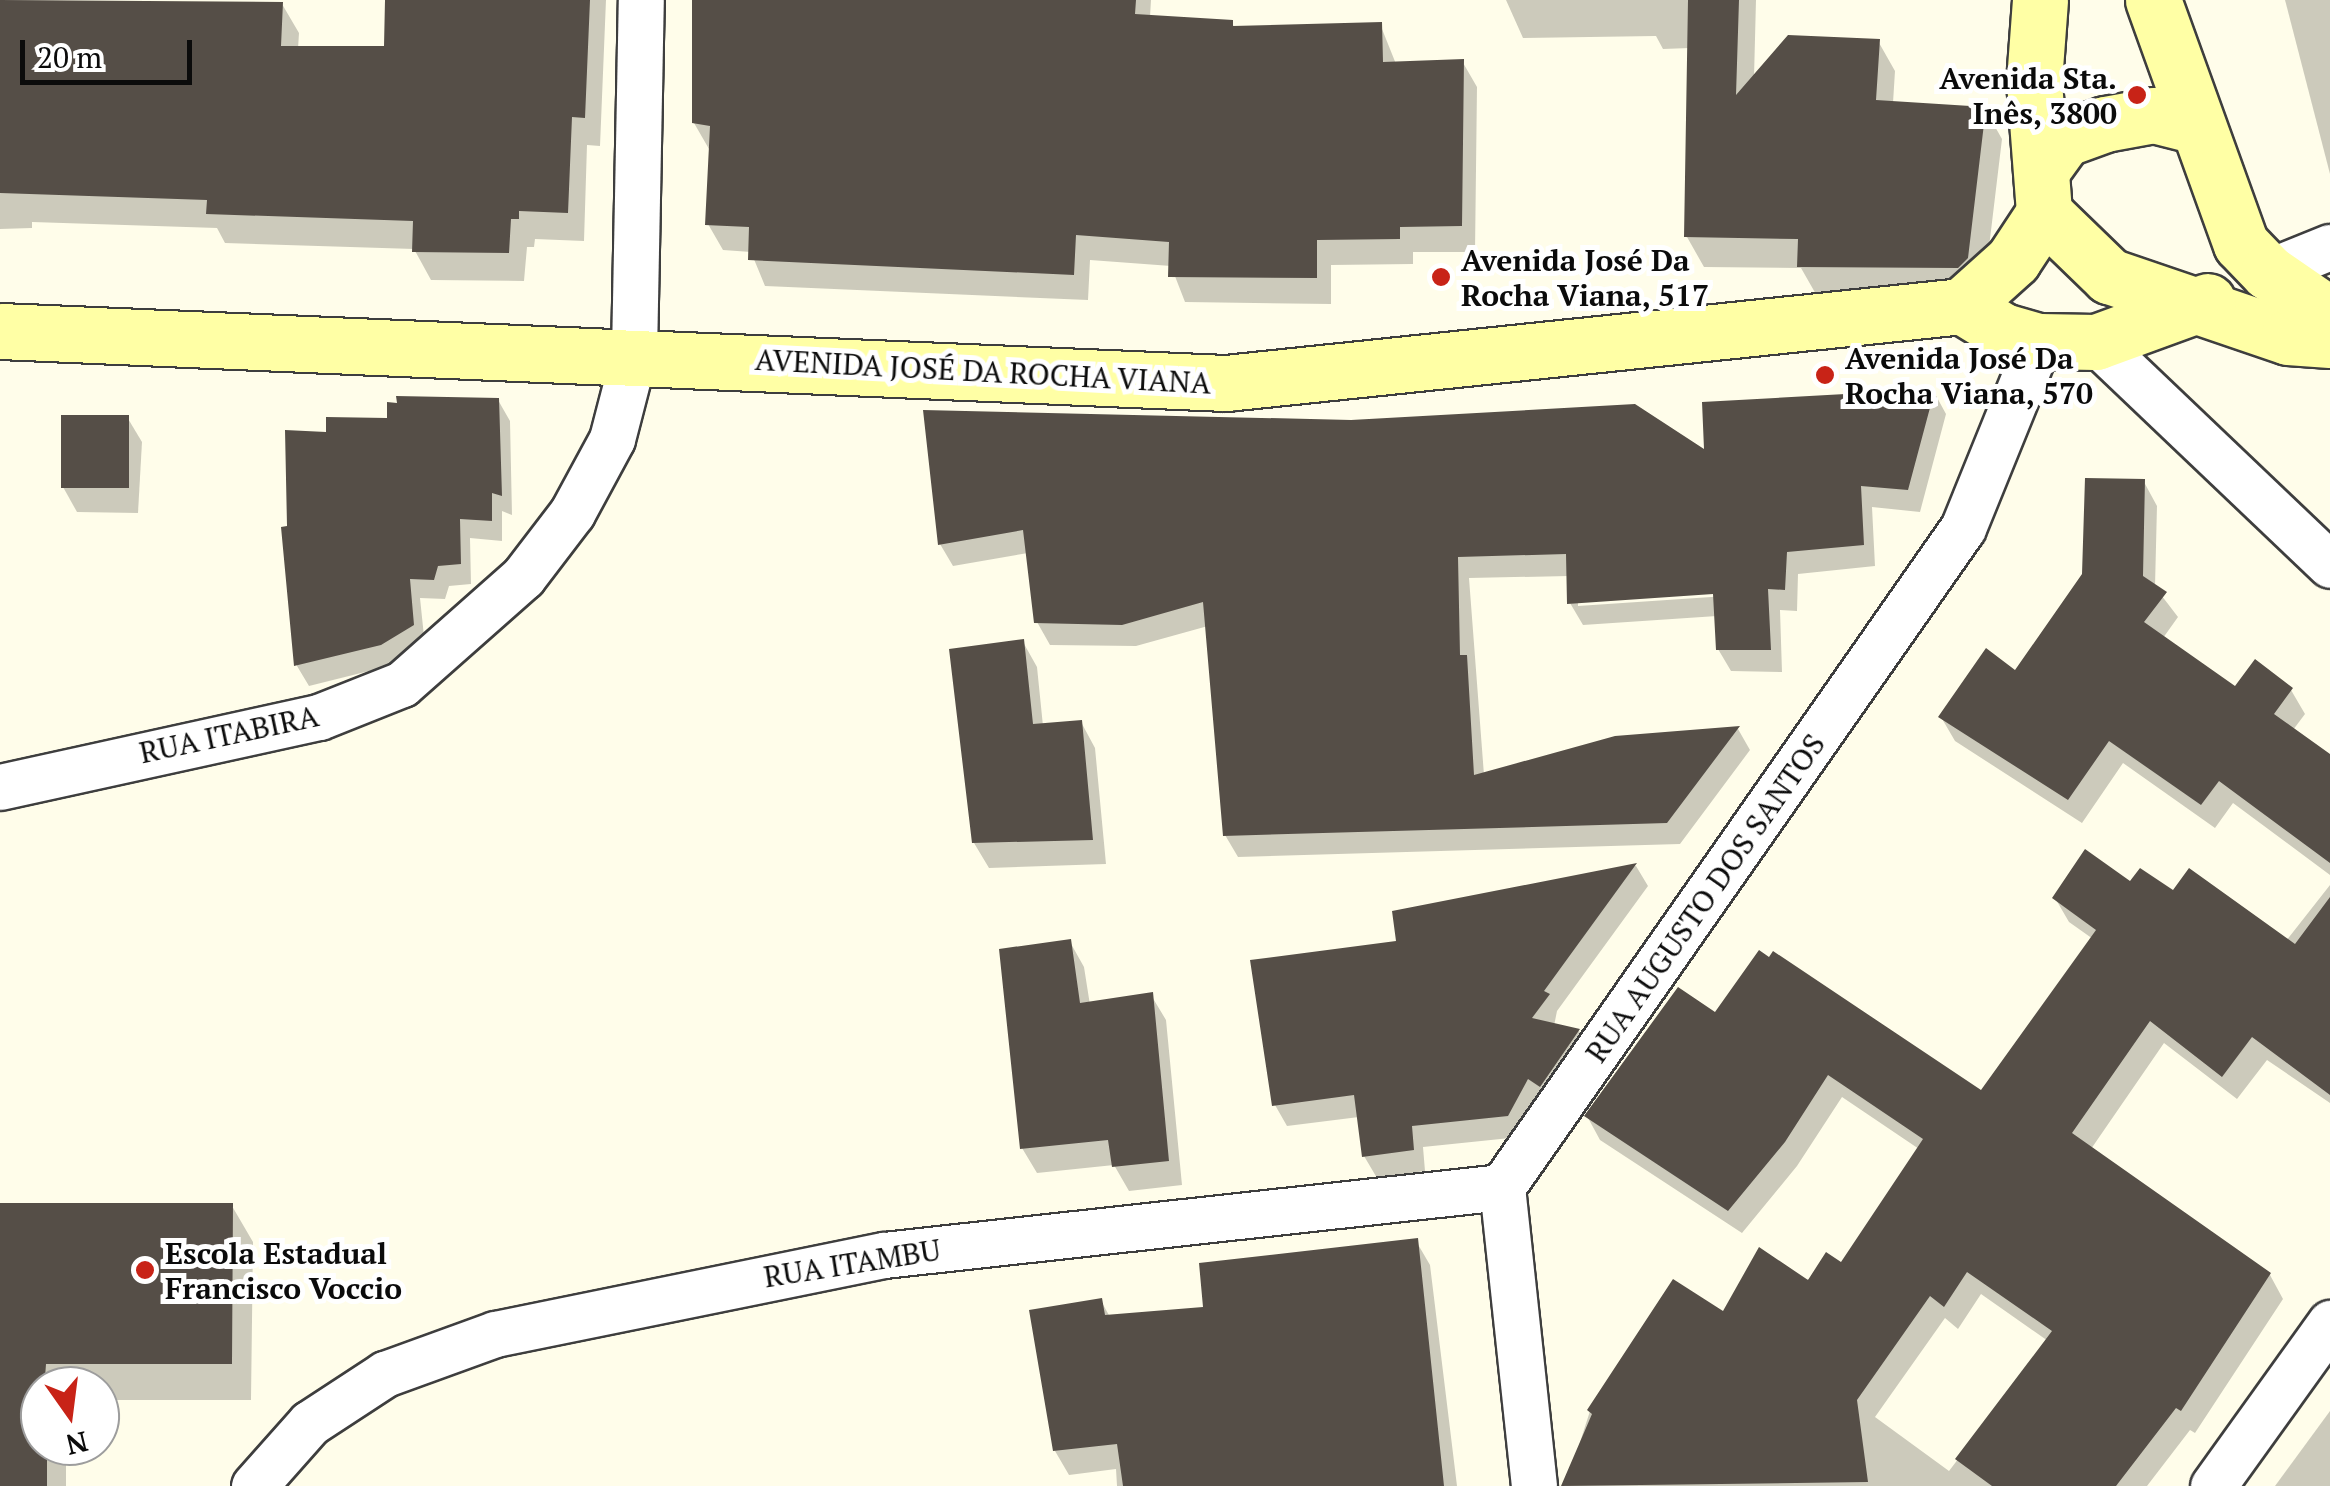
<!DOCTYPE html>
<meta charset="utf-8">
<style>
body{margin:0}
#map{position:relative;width:2330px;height:1486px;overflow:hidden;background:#fffdea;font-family:"PT Serif",serif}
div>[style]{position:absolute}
.shadow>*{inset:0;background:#0003}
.building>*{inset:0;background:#554e47;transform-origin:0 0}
.roads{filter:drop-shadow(2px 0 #3e3e3e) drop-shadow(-2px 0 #3e3e3e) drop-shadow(0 2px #3e3e3e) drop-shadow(0 -2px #3e3e3e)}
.street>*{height:45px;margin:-22.5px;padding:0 22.5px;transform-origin:22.5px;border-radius:22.5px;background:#fff}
.secondary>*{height:55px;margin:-27.5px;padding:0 27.5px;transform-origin:27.5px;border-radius:27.5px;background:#ffffa5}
.dots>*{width:28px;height:28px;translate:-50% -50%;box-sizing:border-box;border:5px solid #fff;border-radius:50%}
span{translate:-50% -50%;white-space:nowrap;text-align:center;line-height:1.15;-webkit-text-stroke:10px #fff;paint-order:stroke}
.poi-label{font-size:30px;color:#0b0b0b;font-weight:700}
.right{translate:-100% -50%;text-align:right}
.left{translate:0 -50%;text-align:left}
.street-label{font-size:30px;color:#0b0b0b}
.north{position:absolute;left:20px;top:1366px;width:100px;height:100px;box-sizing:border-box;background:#fff;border:2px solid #9d9d9d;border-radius:50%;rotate:166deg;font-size:28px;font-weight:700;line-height:40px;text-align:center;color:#0b0b0b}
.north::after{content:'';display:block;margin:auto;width:35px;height:45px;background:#c82317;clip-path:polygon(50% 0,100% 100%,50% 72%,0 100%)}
.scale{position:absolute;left:20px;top:40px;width:172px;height:45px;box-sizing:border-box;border:5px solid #0b0b0b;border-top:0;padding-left:12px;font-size:30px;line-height:35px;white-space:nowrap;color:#0b0b0b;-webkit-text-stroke:8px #fff;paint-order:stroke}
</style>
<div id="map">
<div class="shadow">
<i style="clip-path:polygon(0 0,282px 4px,299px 33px,298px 49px,412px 49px,493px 0,606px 0,600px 146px,587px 145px,584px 241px,535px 239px,534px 247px,527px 247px,524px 281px,431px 280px,414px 249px,225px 243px,217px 228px,32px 222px,32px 228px,0 229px)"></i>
<i style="clip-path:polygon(696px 0,1151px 0,1150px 17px,1231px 22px,1235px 28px,1380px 24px,1396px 64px,1462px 61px,1477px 87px,1475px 252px,1413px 252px,1413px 264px,1331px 265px,1331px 304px,1185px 302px,1171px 266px,1090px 260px,1088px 300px,765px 286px,751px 252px,723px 250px,708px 224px,709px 149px,694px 123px)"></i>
<i style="clip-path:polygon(1506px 0,1756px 0,1754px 78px,1878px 41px,1895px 71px,1893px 103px,1985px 109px,2002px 139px,1984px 289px,1817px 296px,1801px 268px,1704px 267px,1687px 237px,1690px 48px,1663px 49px,1656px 36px,1523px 38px)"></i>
<i style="clip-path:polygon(2285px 0,2330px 0,2330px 174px)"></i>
<i style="clip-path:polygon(evenodd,1934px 392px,1946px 414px,1920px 512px,1872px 507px,1875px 566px,1798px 574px,1797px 611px,1780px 610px,1782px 672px,1731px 671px,1718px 649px,1717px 616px,1583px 625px,1570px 603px,1569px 576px,1469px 578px,1484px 775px,1615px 738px,1738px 729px,1750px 750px,1680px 844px,1238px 857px,1225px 835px,1208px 626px,1136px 646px,1050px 645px,1037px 622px,1028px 553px,953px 566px,940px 544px,926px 412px,1707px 454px,1934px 392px,1725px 591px,1726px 596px,1578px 606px,1578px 600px,1725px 591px)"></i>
<i style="clip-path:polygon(498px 400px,510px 421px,512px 515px,502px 511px,502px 541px,470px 538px,471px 584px,449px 586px,445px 599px,420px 598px,425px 646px,393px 665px,309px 686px,297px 666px,283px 529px,289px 528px,329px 434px)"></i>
<i style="clip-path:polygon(127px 417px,142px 442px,138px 513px,77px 512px,63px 487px)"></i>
<i style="clip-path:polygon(2144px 482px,2157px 506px,2155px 587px,2178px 617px,2163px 638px,2235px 689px,2291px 690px,2305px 714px,2293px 730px,2330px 757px,2330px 875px,2233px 803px,2215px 828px,2123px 763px,2082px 823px,1955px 741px,1941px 717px,2016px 674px)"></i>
<i style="clip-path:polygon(1023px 642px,1037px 667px,1043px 726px,1081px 722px,1095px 748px,1106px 864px,989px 868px,974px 843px)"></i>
<i style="clip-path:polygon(1636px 866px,1648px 886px,1557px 1011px,1554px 1026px,1579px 1031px,1591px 1052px,1520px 1137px,1423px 1147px,1425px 1171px,1377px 1178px,1364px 1156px,1359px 1117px,1287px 1126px,1275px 1105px,1398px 943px,1395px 913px)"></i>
<i style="clip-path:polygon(evenodd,2131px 884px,2174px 893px,2286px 941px,2330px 885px,2330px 1103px,2267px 1060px,2237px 1099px,2164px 1043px,2091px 1149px,2270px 1275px,2283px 1299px,2195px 1433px,2190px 1430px,2147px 1486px,1566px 1486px,1590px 1411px,1723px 1315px,1842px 1265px,1919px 1149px,1842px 1097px,1797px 1166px,1742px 1233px,1600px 1140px,1587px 1116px,1716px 1015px,1982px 1094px,2093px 939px,2069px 922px,2055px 898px,2131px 884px,1981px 1294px,2048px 1341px,1949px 1471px,1875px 1417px,1945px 1318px,1958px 1329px,1981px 1294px)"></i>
<i style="clip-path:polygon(1070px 942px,1084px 967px,1090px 1005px,1151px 995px,1166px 1020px,1182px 1185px,1129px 1191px,1114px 1165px,1037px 1173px,1022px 1148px)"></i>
<i style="clip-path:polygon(0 1205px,232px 1206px,253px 1242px,251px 1400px,100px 1400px,100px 1386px,40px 1386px,40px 1446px,66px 1446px,66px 1486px,0 1486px)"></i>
<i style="clip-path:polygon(1416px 1241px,1430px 1265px,1457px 1486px,1117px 1486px,1116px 1469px,1069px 1475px,1055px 1451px,1101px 1301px,1110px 1317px,1205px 1309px)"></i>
<i style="clip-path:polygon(2330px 1411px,2330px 1486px,2275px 1486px)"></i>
</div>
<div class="building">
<i style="clip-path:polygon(0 0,283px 2px,281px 46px,384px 46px,385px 0,590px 0,585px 118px,572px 117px,568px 213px,519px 211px,519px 219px,511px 219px,509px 253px,412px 252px,413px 221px,206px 214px,207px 200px,0 193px)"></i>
<i style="clip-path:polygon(692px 0,1136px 0,1135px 14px,1233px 20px,1233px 26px,1382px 22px,1383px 62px,1464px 59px,1462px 226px,1400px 227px,1400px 239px,1317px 240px,1317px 278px,1168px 277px,1169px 242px,1076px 235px,1074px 275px,748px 260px,749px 227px,705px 225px,710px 126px,692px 123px)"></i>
<i style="clip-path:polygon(1688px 0,1739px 0,1736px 95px,1788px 35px,1880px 39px,1876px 100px,1986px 107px,1968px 258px,1958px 268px,1797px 267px,1798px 239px,1684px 237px)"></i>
<i style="clip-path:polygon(1935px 389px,1908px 490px,1861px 486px,1864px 545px,1787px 552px,1785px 590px,1768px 589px,1771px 650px,1716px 650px,1713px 594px,1567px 604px,1566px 554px,1458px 557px,1460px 655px,1467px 655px,1474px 775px,1615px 736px,1740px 726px,1667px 823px,1223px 836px,1203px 602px,1122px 625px,1034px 623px,1023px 530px,938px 545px,923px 410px,1351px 420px,1635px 404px,1704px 449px,1702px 402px)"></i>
<i style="clip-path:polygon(396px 396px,499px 398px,502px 496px,492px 493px,492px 521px,460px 519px,461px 564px,438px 566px,434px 580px,410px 579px,414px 625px,381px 645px,294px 666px,281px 527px,287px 526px,285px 430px,326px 432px,326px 417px,387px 418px,387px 402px,397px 403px)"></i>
<i style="left:61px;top:415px;width:68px;height:73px"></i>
<i style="clip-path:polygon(2085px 478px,2145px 479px,2143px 576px,2167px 592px,2144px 622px,2235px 686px,2255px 659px,2293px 688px,2274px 714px,2330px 754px,2330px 863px,2219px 781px,2201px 805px,2109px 741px,2068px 800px,1938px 717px,1986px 648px,2015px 670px,2082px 574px)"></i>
<i style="clip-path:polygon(1024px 639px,1033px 724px,1082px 720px,1093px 840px,972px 843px,949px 649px)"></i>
<i style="clip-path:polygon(2085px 849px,2130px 881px,2140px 868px,2173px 890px,2189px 868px,2295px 944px,2330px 897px,2330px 1095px,2252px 1037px,2222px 1077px,2150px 1021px,2072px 1133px,2271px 1273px,2181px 1411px,2176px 1408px,2116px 1486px,1992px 1486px,1955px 1459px,2052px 1331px,1967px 1272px,1944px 1307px,1930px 1296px,1857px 1400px,1868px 1482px,1561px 1486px,1592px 1414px,1587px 1410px,1673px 1279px,1723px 1311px,1759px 1247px,1808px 1280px,1826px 1252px,1841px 1262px,1923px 1139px,1828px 1075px,1785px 1142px,1728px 1211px,1584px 1116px,1678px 987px,1715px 1012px,1759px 950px,1769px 957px,1773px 951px,1981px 1090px,2096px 930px,2052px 898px)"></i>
<i style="clip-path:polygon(1637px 863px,1544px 991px,1550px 994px,1532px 1018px,1580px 1029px,1540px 1087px,1528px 1079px,1508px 1116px,1412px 1126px,1414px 1150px,1362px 1157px,1354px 1095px,1272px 1106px,1250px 960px,1396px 941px,1392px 911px)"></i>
<i style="clip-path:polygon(1071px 939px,1080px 1003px,1153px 992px,1169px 1161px,1112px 1167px,1108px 1140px,1020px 1149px,999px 949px)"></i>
<i style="clip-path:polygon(0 1203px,233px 1203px,232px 1364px,46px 1364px,40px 1446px,47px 1446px,47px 1486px,0 1486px)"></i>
<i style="clip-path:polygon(1418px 1238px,1444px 1486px,1123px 1486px,1117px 1444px,1053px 1451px,1029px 1310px,1102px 1298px,1105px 1315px,1203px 1307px,1199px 1263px)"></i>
</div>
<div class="roads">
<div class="street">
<i style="left:2268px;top:272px;width:67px;rotate:-22deg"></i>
<i style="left:2096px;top:342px;width:323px;rotate:43.6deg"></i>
<i style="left:0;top:787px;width:327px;rotate:-12.4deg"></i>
<i style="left:319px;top:717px;width:89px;rotate:-21.7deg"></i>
<i style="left:402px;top:684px;width:162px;rotate:-41.5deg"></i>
<i style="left:523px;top:577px;width:81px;rotate:-52.6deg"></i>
<i style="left:572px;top:513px;width:84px;rotate:-61.6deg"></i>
<i style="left:612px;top:439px;width:88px;rotate:-75.5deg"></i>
<i style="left:634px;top:354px;width:354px;rotate:-88.9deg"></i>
<i style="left:254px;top:1486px;width:84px;rotate:-48.4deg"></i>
<i style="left:310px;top:1423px;width:90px;rotate:-33.2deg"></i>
<i style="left:385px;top:1374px;width:117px;rotate:-20deg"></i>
<i style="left:495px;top:1334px;width:397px;rotate:-11.5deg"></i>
<i style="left:884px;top:1255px;width:622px;rotate:-6.28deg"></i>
<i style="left:1534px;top:1486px;width:301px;rotate:-96.1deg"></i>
<i style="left:1502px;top:1187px;width:804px;rotate:-55.03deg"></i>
<i style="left:1963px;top:528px;width:202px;rotate:-67.9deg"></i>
<i style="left:2213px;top:1486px;width:201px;rotate:-54.3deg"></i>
</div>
<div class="secondary">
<i style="left:2040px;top:0;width:82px;rotate:94.2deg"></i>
<i style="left:2034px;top:82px;width:131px;rotate:85.6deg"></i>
<i style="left:2044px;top:213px;width:91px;rotate:44.1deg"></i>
<i style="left:2109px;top:276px;width:189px;rotate:18.8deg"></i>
<i style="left:2288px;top:337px;width:42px;rotate:4.1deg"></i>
<i style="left:2153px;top:0;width:259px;rotate:70.2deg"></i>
<i style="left:2241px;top:244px;width:39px;rotate:46deg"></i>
<i style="left:2268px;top:272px;width:75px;rotate:34.7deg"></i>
<i style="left:2043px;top:168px;width:36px;rotate:-54deg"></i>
<i style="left:2064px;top:139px;width:44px;rotate:-20.1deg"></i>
<i style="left:2105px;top:124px;width:50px;rotate:-10.4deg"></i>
<i style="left:2154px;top:115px;width:44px;rotate:14.3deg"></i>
<i style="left:1962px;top:306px;width:48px;rotate:31.4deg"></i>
<i style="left:2003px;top:331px;width:37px;rotate:16deg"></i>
<i style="left:2039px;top:341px;width:57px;rotate:1deg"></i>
<i style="left:2096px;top:342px;width:119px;rotate:-20.1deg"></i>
<i style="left:1962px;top:306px;width:69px;rotate:-42deg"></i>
<i style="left:2013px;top:260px;width:56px;rotate:-56.6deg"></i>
<i style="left:0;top:331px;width:1227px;rotate:2.43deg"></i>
<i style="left:1226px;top:383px;width:740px;rotate:-5.97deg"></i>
</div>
</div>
<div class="dots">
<i style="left:2137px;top:95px;background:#c82317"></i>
<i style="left:1441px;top:277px;background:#c82317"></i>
<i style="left:1825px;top:375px;background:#c82317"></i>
<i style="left:145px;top:1270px;background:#c82317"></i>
</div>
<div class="poi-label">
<span class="right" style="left:2117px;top:95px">Avenida Sta.<br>Inês, 3800</span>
<span class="left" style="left:1461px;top:277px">Avenida José Da<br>Rocha Viana, 517</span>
<span class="left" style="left:1845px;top:375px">Avenida José Da<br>Rocha Viana, 570</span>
<span class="left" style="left:165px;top:1270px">Escola Estadual<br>Francisco Voccio</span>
</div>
<div class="street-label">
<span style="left:983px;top:371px;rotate:3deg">AVENIDA JOSÉ DA ROCHA VIANA</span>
<span style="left:229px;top:734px;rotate:-12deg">RUA ITABIRA</span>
<span style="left:1705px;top:898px;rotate:-55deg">RUA AUGUSTO DOS SANTOS</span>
<span style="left:852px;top:1263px;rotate:-9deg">RUA ITAMBU</span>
</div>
<div class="north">N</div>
<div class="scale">20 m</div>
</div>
